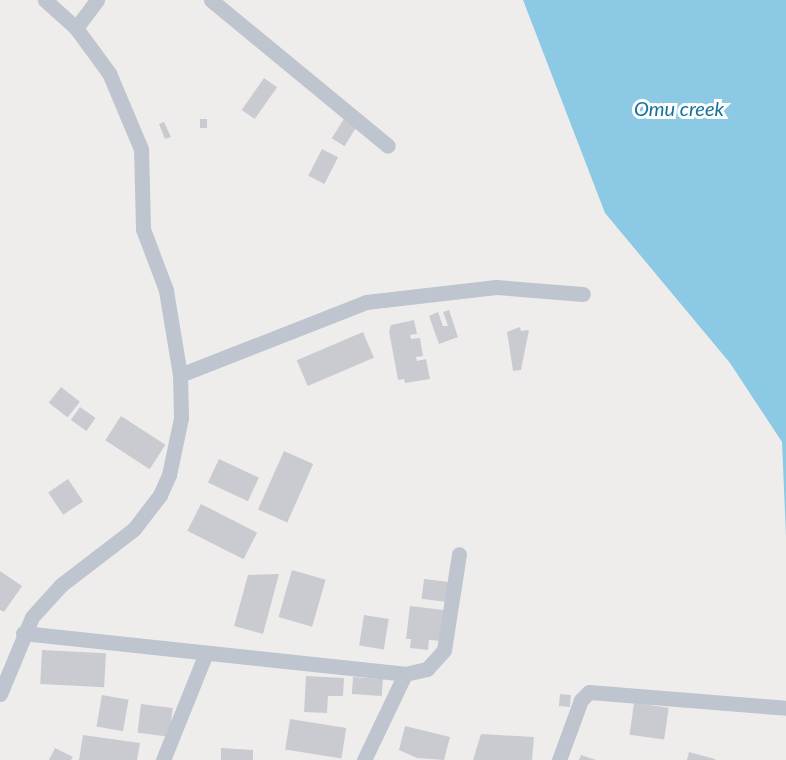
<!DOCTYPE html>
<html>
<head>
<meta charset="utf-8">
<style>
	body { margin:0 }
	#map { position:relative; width:786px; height:760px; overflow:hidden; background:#efedec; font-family:Lato,sans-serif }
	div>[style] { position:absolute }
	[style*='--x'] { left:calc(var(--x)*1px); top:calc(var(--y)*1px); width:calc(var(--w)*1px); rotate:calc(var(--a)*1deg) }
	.water>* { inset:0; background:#8cc9e5 }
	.building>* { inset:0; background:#cacbd1; transform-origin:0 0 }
	.street>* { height:15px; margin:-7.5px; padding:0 7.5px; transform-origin:7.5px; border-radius:7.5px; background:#bec5ce }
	span { translate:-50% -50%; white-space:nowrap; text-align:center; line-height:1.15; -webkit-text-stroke:6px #fff; paint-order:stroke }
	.water-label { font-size:20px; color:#15719c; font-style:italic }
</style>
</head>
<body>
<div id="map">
	<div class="water">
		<div style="clip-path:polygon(523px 0,786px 0,786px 537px,782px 442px,730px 363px,605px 213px)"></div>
	</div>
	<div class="building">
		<div style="left:264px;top:78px;width:16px;height:39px;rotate:35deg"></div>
		<div style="left:345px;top:117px;width:15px;height:25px;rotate:32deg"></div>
		<div style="left:200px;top:119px;width:7px;height:9px"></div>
		<div style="clip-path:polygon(164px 122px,171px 137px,165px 139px,159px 124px)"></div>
		<div style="left:322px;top:149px;width:18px;height:30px;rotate:27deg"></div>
		<div style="clip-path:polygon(449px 310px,458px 337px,439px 344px,429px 316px,438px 312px,443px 326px,448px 326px,443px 312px)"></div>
		<div style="clip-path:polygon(414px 320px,417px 334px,410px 335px,411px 339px,420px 338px,423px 356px,416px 357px,417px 361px,426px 359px,430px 379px,405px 383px,404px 379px,398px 380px,389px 331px,391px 325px)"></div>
		<div style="clip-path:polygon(520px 327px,521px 331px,529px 330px,521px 370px,513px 371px,507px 332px)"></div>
		<div style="left:363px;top:332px;width:28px;height:72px;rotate:67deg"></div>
		<div style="left:61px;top:387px;width:24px;height:20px;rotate:38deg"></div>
		<div style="left:80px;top:407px;width:19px;height:16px;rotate:35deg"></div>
		<div style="left:121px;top:416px;width:53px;height:29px;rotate:33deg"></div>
		<div style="left:284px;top:451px;width:32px;height:64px;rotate:24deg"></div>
		<div style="left:219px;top:459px;width:44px;height:26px;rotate:25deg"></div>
		<div style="left:68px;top:479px;width:27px;height:24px;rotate:56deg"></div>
		<div style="left:201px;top:504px;width:63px;height:30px;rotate:27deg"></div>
		<div style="left:292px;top:570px;width:35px;height:49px;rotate:16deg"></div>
		<div style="clip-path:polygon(0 571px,22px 586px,4px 612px,0 610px)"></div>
		<div style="clip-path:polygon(279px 574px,263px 634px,234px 626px,248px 575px)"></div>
		<div style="left:424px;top:579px;width:25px;height:20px;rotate:7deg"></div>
		<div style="clip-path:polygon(410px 606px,444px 610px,441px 641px,429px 640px,428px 650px,410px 648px,411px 639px,406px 639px)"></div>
		<div style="left:364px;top:615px;width:25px;height:31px;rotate:9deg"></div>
		<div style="left:42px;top:650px;width:64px;height:34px;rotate:3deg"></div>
		<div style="clip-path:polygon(306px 676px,344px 678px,343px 696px,328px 696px,327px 713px,304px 712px)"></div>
		<div style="left:353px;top:677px;width:30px;height:17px;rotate:4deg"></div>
		<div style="left:560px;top:694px;width:11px;height:12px;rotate:5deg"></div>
		<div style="left:102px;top:695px;width:27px;height:32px;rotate:10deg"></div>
		<div style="left:634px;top:703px;width:35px;height:32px;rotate:8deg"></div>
		<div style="left:141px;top:704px;width:32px;height:29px;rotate:7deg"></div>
		<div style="left:290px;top:719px;width:57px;height:31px;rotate:9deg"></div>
		<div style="clip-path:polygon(405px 726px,450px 737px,444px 760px,417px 758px,399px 750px)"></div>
		<div style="clip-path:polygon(481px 734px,534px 737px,532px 760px,473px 760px)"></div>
		<div style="clip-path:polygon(83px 735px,140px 743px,137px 760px,79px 760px)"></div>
		<div style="clip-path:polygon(55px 748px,73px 757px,71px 760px,49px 760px)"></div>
		<div style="clip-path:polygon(221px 748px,253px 750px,253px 760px,221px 760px)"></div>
		<div style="clip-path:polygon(689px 752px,715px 759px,715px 760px,687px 760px)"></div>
		<div style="clip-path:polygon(581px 755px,596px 760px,579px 760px)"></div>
	</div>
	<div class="street">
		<div style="--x:211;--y:0;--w:229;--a:39.5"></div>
		<div style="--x:76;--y:28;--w:35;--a:-53"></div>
		<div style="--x:180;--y:375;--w:200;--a:-21.4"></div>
		<div style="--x:366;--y:302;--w:131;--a:-6.6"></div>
		<div style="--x:496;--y:287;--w:87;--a:4.6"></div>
		<div style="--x:23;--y:633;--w:384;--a:6.1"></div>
		<div style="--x:0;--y:694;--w:83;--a:-67.4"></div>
		<div style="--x:32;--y:617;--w:43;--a:-47.8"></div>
		<div style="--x:61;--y:585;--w:92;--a:-37.5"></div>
		<div style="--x:134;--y:529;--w:43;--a:-52.6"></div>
		<div style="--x:160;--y:495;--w:22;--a:-66"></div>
		<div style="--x:169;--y:475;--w:58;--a:-78.1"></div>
		<div style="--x:181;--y:418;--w:43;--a:-91.3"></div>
		<div style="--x:180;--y:375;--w:86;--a:-99.4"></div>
		<div style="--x:166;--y:290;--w:65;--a:-110.7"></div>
		<div style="--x:143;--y:229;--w:80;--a:-91.4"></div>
		<div style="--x:141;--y:149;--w:82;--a:-112.8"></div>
		<div style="--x:109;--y:73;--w:56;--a:-126.3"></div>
		<div style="--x:76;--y:28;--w:42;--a:-137.9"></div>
		<div style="--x:163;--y:760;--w:115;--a:-68.1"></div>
		<div style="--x:364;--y:760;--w:95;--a:-64.5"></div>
		<div style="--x:405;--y:674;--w:23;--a:-13"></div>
		<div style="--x:427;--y:669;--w:25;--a:-48"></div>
		<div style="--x:444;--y:650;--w:97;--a:-81.1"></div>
		<div style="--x:559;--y:760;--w:64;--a:-69.9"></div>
		<div style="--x:581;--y:700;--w:11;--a:-45"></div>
		<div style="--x:589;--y:692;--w:198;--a:4.6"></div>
	</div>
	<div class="water-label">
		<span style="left:679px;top:108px">Omu creek</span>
	</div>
</div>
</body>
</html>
